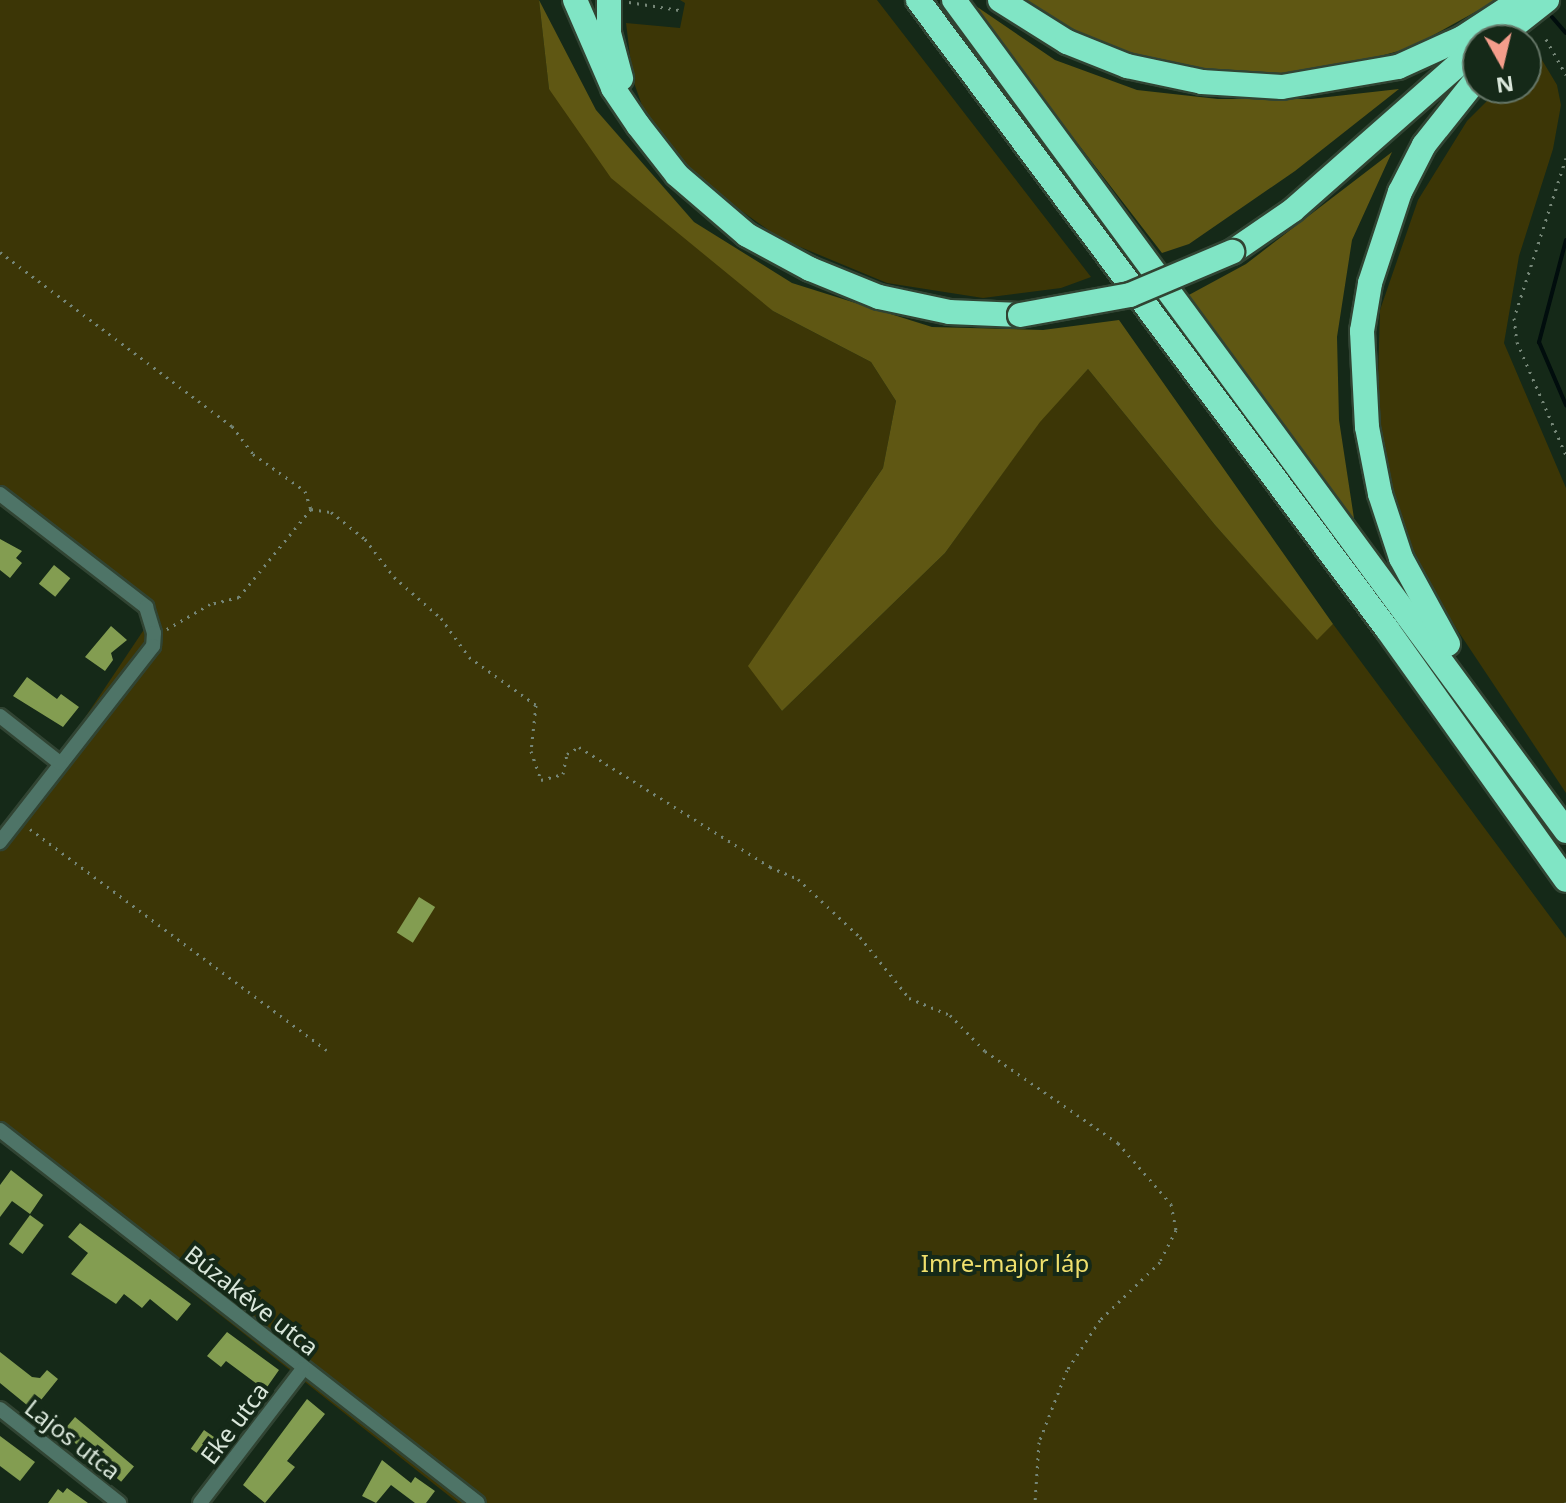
<!DOCTYPE html>
<html>
<head>
<meta charset="utf-8">
<style>
	body { margin:0 }
	#map { position:relative; width:1566px; height:1503px; overflow:hidden; background:#152918; font-family:"Noto Sans",sans-serif }
	div>[style] { position:absolute }
	[style*='--x'] { left:calc(var(--x)*1px); top:calc(var(--y)*1px); width:calc(var(--w)*1px); rotate:calc(var(--a)*1deg) }
	.green>* { inset:0; background:#3c3606 }
	.forest>* { inset:0; background:#5f5713 }
	.stream>* { height:4px; margin:-2px; padding:0 2px; transform-origin:2px; border-radius:2px; background:#010d0d }
	.building>* { inset:0; background:#839d51; transform-origin:0 0 }
	.path>* { height:3px; margin-top:-1.5px; transform-origin:0; background:repeating-linear-gradient(90deg,#758677 0 2px,transparent 0 8px) }
	.roads { filter:drop-shadow(2px 0 #314433) drop-shadow(-2px 0 #314433) drop-shadow(0 2px #314433) drop-shadow(0 -2px #314433) }
	.street>* { height:14px; margin:-7px; padding:0 7px; transform-origin:7px; border-radius:7px; background:#4e7467 }
	.highway>* { height:24px; margin:-12px; padding:0 12px; transform-origin:12px; border-radius:12px; background:#80e5c5 }
	.bridges { filter:drop-shadow(2px 0 #314433) drop-shadow(-2px 0 #314433) drop-shadow(0 2px #314433) drop-shadow(0 -2px #314433) }
	.highway-bridge>* { height:24px; margin:-12px; padding:0 12px; transform-origin:12px; border-radius:12px; background:#80e5c5 }
	span { translate:-50% -50%; white-space:nowrap; text-align:center; line-height:1.15; -webkit-text-stroke:8px #152918; paint-order:stroke }
	.park-label { font-size:24px; color:#efdf6c }
	.street-label { font-size:24px; color:#dae7db }
	.north { position:absolute; left:1462px; top:24px; width:80px; height:80px; box-sizing:border-box; background:#152918; border:2px solid #647566; border-radius:50%; rotate:172deg; font-size:22px; font-weight:700; line-height:32px; text-align:center; color:#dae7db }
	.north::after { content:''; display:block; margin:auto; width:28px; height:36px; background:#f49d8b; clip-path:polygon(50% 0,100% 100%,50% 72%,0 100%) }
</style>
</head>
<body>
<div id="map">
	<div class="green">
		<div style="clip-path:polygon(0 0,539px 0,549px 89px,773px 311px,871px 362px,896px 401px,883px 468px,749px 665px,782px 711px,945px 553px,1040px 421px,1088px 369px,1215px 525px,1317px 639px,1333px 624px,1566px 938px,1566px 1503px,458px 1503px,0 1141px,0 827px,76px 731px,147px 625px,141px 613px,0 505px)"></div>
		<div style="clip-path:polygon(680px 0,877px 0,1091px 277px,1061px 288px,983px 298px,887px 283px,781px 239px,698px 180px,650px 128px,633px 80px,626px 23px,680px 28px,685px 3px)"></div>
		<div style="clip-path:polygon(1536px 50px,1557px 85px,1561px 105px,1553px 149px,1519px 256px,1504px 343px,1566px 488px,1566px 793px,1436px 598px,1397px 515px,1377px 412px,1380px 310px,1418px 200px,1467px 121px,1500px 88px,1526px 88px,1526px 61px)"></div>
	</div>
	<div class="forest">
		<div style="clip-path:polygon(539px 0,596px 110px,694px 222px,792px 283px,932px 327px,1043px 330px,1119px 320px,1333px 624px,1317px 640px,1215px 525px,1088px 369px,1040px 422px,945px 553px,782px 711px,748px 666px,883px 468px,896px 401px,871px 362px,773px 311px,611px 178px,549px 89px)"></div>
		<div style="clip-path:polygon(967px 0,1055px 60px,1137px 90px,1218px 99px,1310px 99px,1399px 89px,1295px 171px,1189px 244px,1162px 253px)"></div>
		<div style="clip-path:polygon(1012px 0,1497px 0,1410px 48px,1328px 70px,1246px 78px,1163px 67px,1039px 21px)"></div>
		<div style="clip-path:polygon(1392px 152px,1352px 240px,1337px 337px,1339px 420px,1355px 525px,1187px 296px,1246px 264px)"></div>
	</div>
	<div class="stream">
		<div style="--x:1552;--y:17;--w:21;--a:49"></div>
		<div style="--x:1566;--y:240;--w:106;--a:104.8"></div>
		<div style="--x:1539;--y:342;--w:69;--a:66.8"></div>
	</div>
	<div class="building">
		<div style="clip-path:polygon(0 539px,22px 551px,16px 558px,22px 563px,10px 578px,0 570px)"></div>
		<div style="left:54px;top:565px;width:21px;height:24px;rotate:39deg"></div>
		<div style="clip-path:polygon(111px 626px,127px 640px,111px 653px,113px 660px,105px 671px,85px 657px)"></div>
		<div style="clip-path:polygon(27px 677px,57px 699px,61px 694px,79px 707px,63px 727px,13px 696px)"></div>
		<div style="left:419px;top:897px;width:19px;height:42px;rotate:32deg"></div>
		<div style="clip-path:polygon(11px 1170px,43px 1195px,30px 1214px,12px 1201px,0 1217px,0 1185px)"></div>
		<div style="left:30px;top:1215px;width:17px;height:36px;rotate:36deg"></div>
		<div style="clip-path:polygon(80px 1223px,191px 1304px,177px 1321px,150px 1299px,142px 1308px,124px 1294px,116px 1304px,71px 1274px,88px 1253px,68px 1237px)"></div>
		<div style="clip-path:polygon(227px 1332px,279px 1370px,265px 1390px,226px 1361px,221px 1367px,207px 1356px)"></div>
		<div style="clip-path:polygon(0 1352px,32px 1377px,40px 1378px,47px 1370px,58px 1379px,33px 1410px,0 1383px)"></div>
		<div style="clip-path:polygon(307px 1399px,325px 1414px,287px 1461px,295px 1467px,265px 1503px,243px 1485px)"></div>
		<div style="left:75px;top:1417px;width:77px;height:20px;rotate:40deg"></div>
		<div style="left:204px;top:1430px;width:21px;height:23px;rotate:35deg"></div>
		<div style="clip-path:polygon(0 1436px,35px 1462px,20px 1481px,0 1466px)"></div>
		<div style="clip-path:polygon(382px 1460px,411px 1483px,415px 1477px,435px 1491px,426px 1503px,415px 1503px,391px 1485px,376px 1503px,362px 1496px)"></div>
		<div style="clip-path:polygon(67px 1488px,88px 1503px,48px 1503px,58px 1489px,63px 1493px)"></div>
	</div>
	<div class="path">
		<div style="--x:629;--y:2;--w:51;--a:9.1"></div>
		<div style="--x:1546;--y:39;--w:41;--a:60.9"></div>
		<div style="--x:1566;--y:158;--w:168;--a:108"></div>
		<div style="--x:1514;--y:318;--w:24;--a:83"></div>
		<div style="--x:1517;--y:342;--w:123;--a:66.6"></div>
		<div style="--x:0;--y:252;--w:290;--a:36.9"></div>
		<div style="--x:232;--y:426;--w:35;--a:53"></div>
		<div style="--x:253;--y:454;--w:64;--a:35.4"></div>
		<div style="--x:305;--y:491;--w:19;--a:72"></div>
		<div style="--x:311;--y:509;--w:114;--a:129.3"></div>
		<div style="--x:239;--y:597;--w:30;--a:166"></div>
		<div style="--x:210;--y:604;--w:50;--a:149.8"></div>
		<div style="--x:311;--y:509;--w:20;--a:9"></div>
		<div style="--x:331;--y:512;--w:43;--a:38.5"></div>
		<div style="--x:365;--y:539;--w:48;--a:52.7"></div>
		<div style="--x:394;--y:577;--w:62;--a:41.1"></div>
		<div style="--x:441;--y:618;--w:48;--a:54.3"></div>
		<div style="--x:469;--y:657;--w:82;--a:35.6"></div>
		<div style="--x:536;--y:705;--w:46;--a:96.2"></div>
		<div style="--x:531;--y:751;--w:31;--a:71"></div>
		<div style="--x:541;--y:780;--w:23;--a:-15"></div>
		<div style="--x:563;--y:774;--w:20;--a:-79"></div>
		<div style="--x:567;--y:754;--w:14;--a:-30"></div>
		<div style="--x:579;--y:747;--w:226;--a:32.1"></div>
		<div style="--x:770;--y:867;--w:30;--a:23"></div>
		<div style="--x:798;--y:879;--w:85;--a:43.1"></div>
		<div style="--x:860;--y:937;--w:78;--a:51.2"></div>
		<div style="--x:909;--y:998;--w:44;--a:22.5"></div>
		<div style="--x:950;--y:1015;--w:50;--a:45.8"></div>
		<div style="--x:985;--y:1051;--w:162;--a:34.7"></div>
		<div style="--x:1118;--y:1143;--w:81;--a:49"></div>
		<div style="--x:1171;--y:1204;--w:26;--a:79"></div>
		<div style="--x:1176;--y:1230;--w:36;--a:117"></div>
		<div style="--x:1160;--y:1262;--w:83;--a:136"></div>
		<div style="--x:1100;--y:1320;--w:60;--a:123.4"></div>
		<div style="--x:1067;--y:1370;--w:77;--a:111.3"></div>
		<div style="--x:1039;--y:1442;--w:61;--a:93.8"></div>
		<div style="--x:30;--y:829;--w:370;--a:36.7"></div>
		<div style="--x:1566;--y:1503;--w:1;--a:-90"></div>
	</div>
	<div class="roads">
		<div class="street">
			<div style="--x:0;--y:494;--w:185;--a:37.7"></div>
			<div style="--x:146;--y:607;--w:27;--a:73"></div>
			<div style="--x:154;--y:633;--w:13;--a:94"></div>
			<div style="--x:153;--y:646;--w:249;--a:128"></div>
			<div style="--x:0;--y:716;--w:76;--a:38.1"></div>
			<div style="--x:0;--y:1130;--w:606;--a:37.97"></div>
			<div style="--x:0;--y:1409;--w:152;--a:38.3"></div>
			<div style="--x:200;--y:1503;--w:169;--a:-52.5"></div>
		</div>
		<div class="highway">
			<div style="--x:575;--y:0;--w:96;--a:66.6"></div>
			<div style="--x:613;--y:88;--w:45;--a:56"></div>
			<div style="--x:638;--y:125;--w:63;--a:52"></div>
			<div style="--x:677;--y:175;--w:92;--a:40.6"></div>
			<div style="--x:747;--y:235;--w:72;--a:28.4"></div>
			<div style="--x:810;--y:269;--w:74;--a:22.1"></div>
			<div style="--x:879;--y:297;--w:72;--a:12.1"></div>
			<div style="--x:949;--y:312;--w:71;--a:2.4"></div>
			<div style="--x:609;--y:0;--w:33;--a:90"></div>
			<div style="--x:609;--y:33;--w:47;--a:75.1"></div>
			<div style="--x:918;--y:0;--w:785;--a:53.29"></div>
			<div style="--x:1387;--y:629;--w:308;--a:54.5"></div>
			<div style="--x:954;--y:0;--w:1032;--a:53.63"></div>
			<div style="--x:1000;--y:0;--w:79;--a:32.1"></div>
			<div style="--x:1067;--y:42;--w:65;--a:21.8"></div>
			<div style="--x:1127;--y:66;--w:77;--a:12"></div>
			<div style="--x:1202;--y:82;--w:80;--a:3.6"></div>
			<div style="--x:1282;--y:87;--w:118;--a:-9.8"></div>
			<div style="--x:1398;--y:67;--w:70;--a:-24.4"></div>
			<div style="--x:1462;--y:38;--w:69;--a:-33.2"></div>
			<div style="--x:1496;--y:40;--w:65;--a:-38.1"></div>
			<div style="--x:1232;--y:252;--w:74;--a:-34.5"></div>
			<div style="--x:1293;--y:210;--w:247;--a:-41.4"></div>
			<div style="--x:1448;--y:644;--w:98;--a:-118.7"></div>
			<div style="--x:1401;--y:558;--w:67;--a:-108.2"></div>
			<div style="--x:1380;--y:494;--w:68;--a:-101"></div>
			<div style="--x:1367;--y:427;--w:96;--a:-93"></div>
			<div style="--x:1362;--y:331;--w:49;--a:-80.5"></div>
			<div style="--x:1370;--y:283;--w:96;--a:-71.8"></div>
			<div style="--x:1400;--y:192;--w:53;--a:-62.9"></div>
			<div style="--x:1424;--y:145;--w:87;--a:-51.5"></div>
		</div>
	</div>
	<div class="bridges">
		<div class="highway-bridge">
			<div style="--x:1020;--y:315;--w:112;--a:-10.3"></div>
			<div style="--x:1130;--y:295;--w:111;--a:-22.9"></div>
		</div>
	</div>
	<div class="park-label">
		<span style="left:1005px;top:1263px">Imre-major láp</span>
	</div>
	<div class="street-label">
		<span style="left:252px;top:1300px;rotate:38deg">Búzakéve utca</span>
		<span style="left:234px;top:1423px;rotate:-53deg">Eke utca</span>
		<span style="left:73px;top:1439px;rotate:38deg">Lajos utca</span>
	</div>
	<div class="north">N</div>
</div>
</body>
</html>
